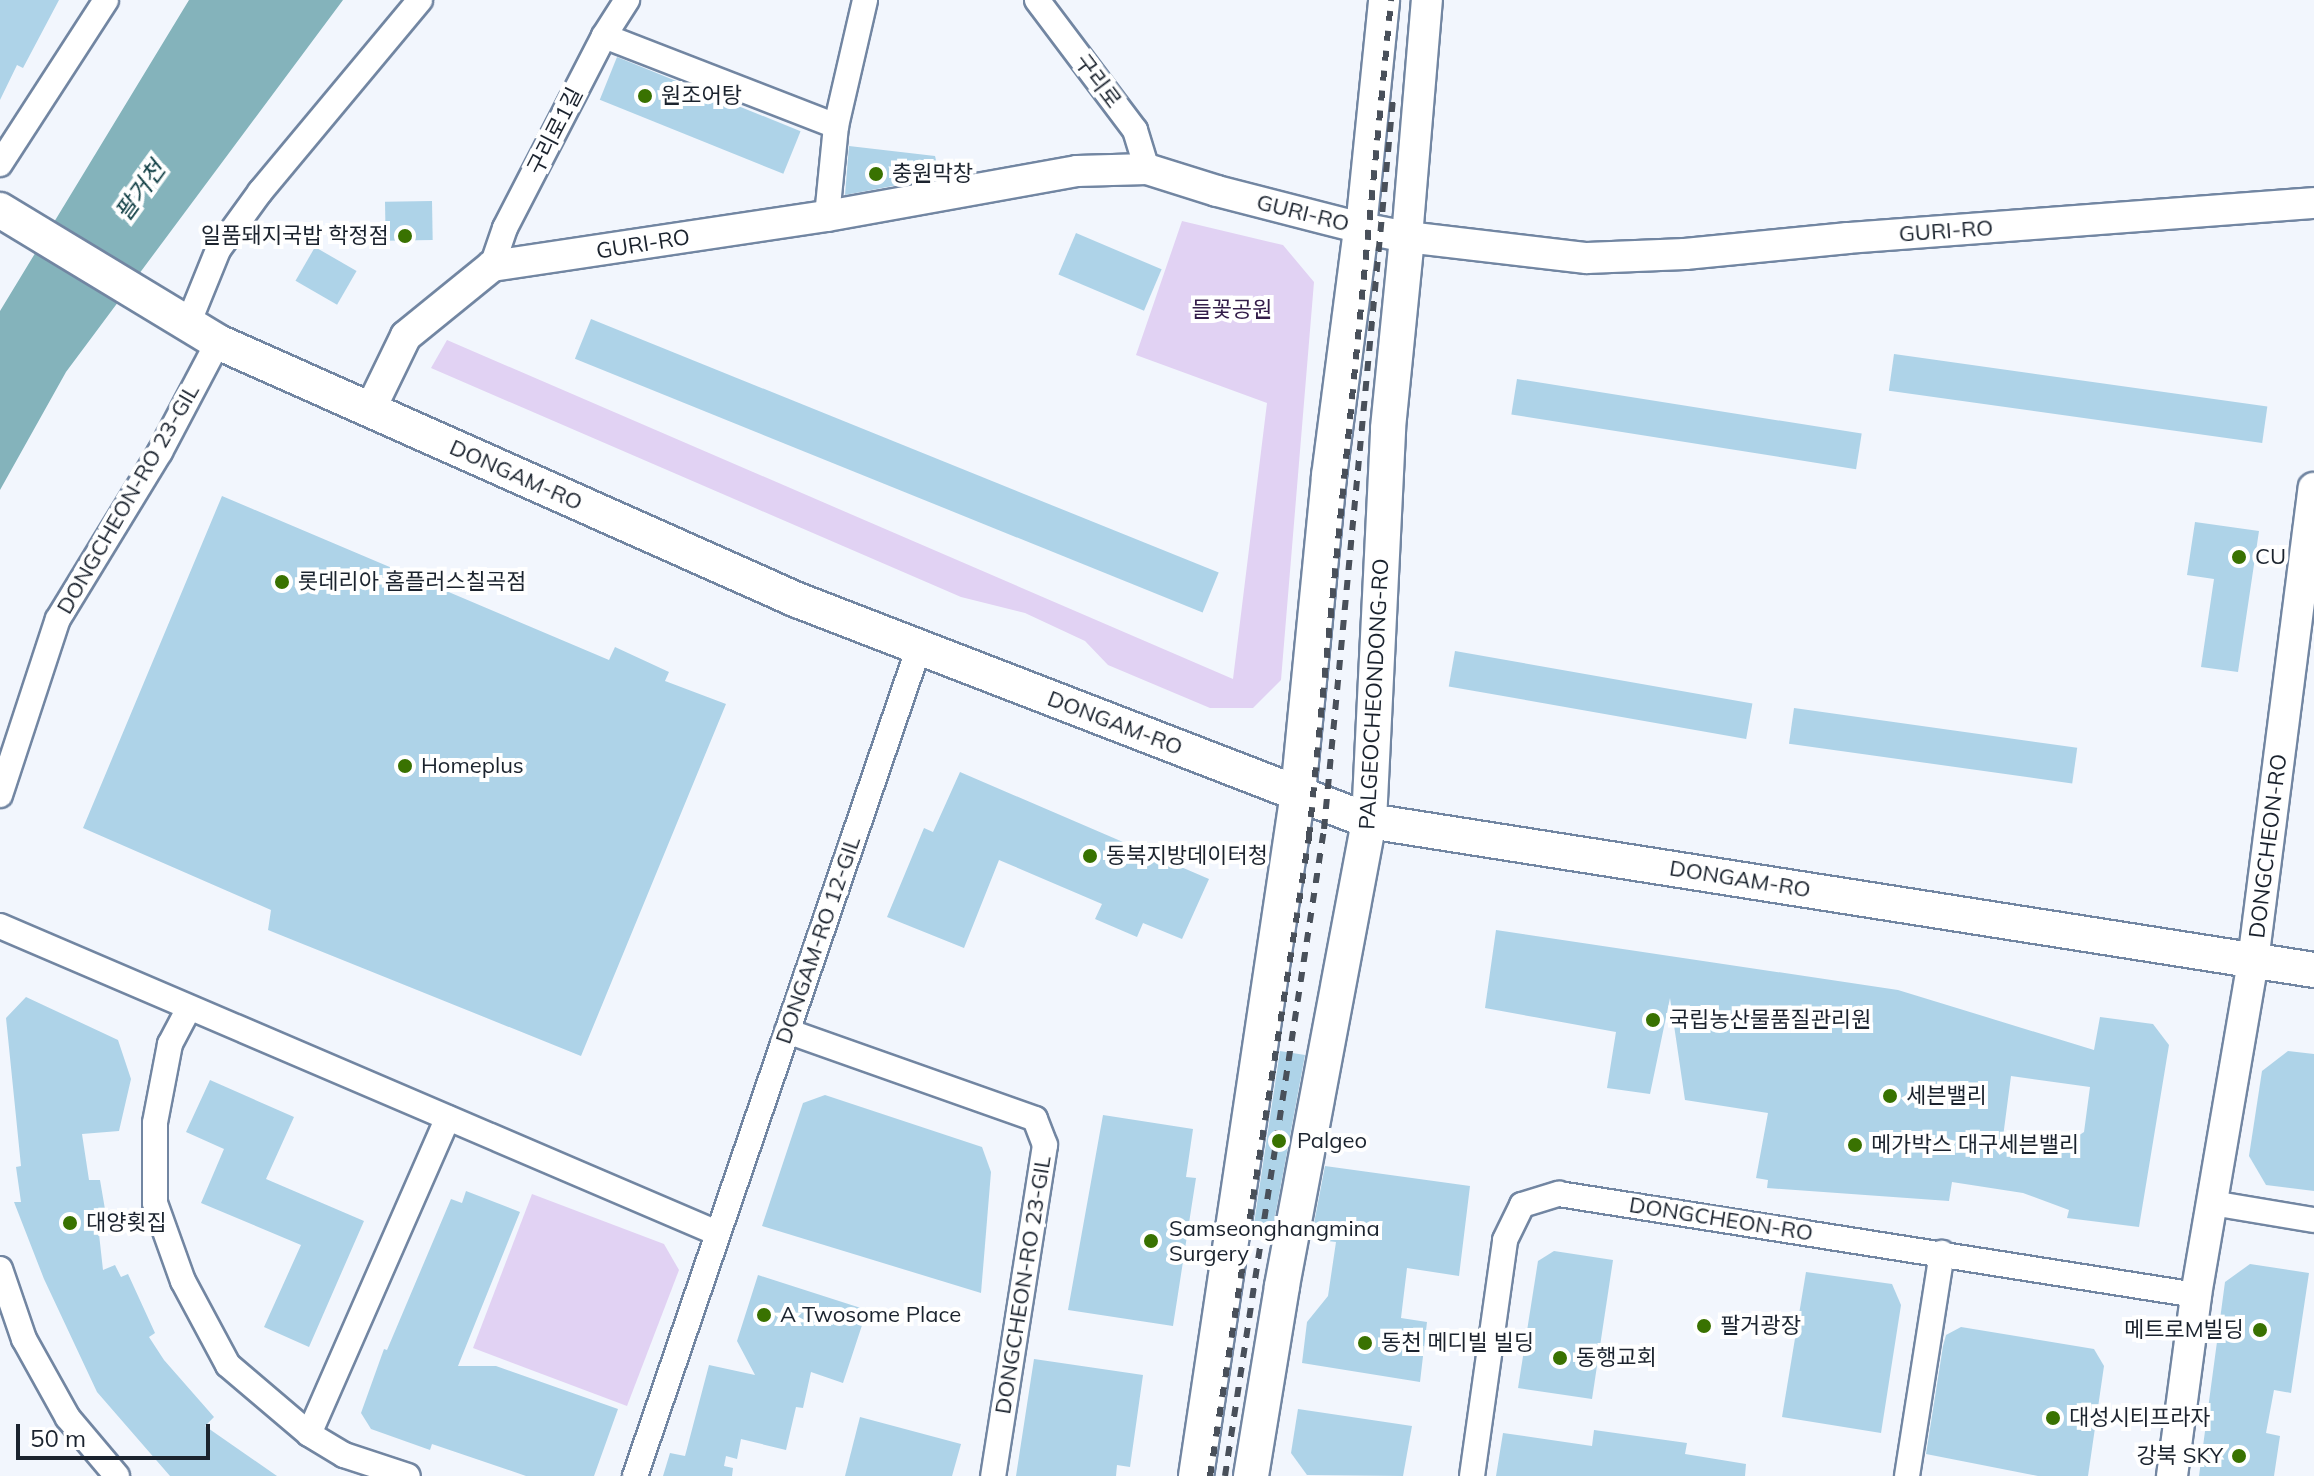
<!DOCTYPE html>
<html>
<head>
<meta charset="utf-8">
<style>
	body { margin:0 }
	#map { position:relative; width:2314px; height:1476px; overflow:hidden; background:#f2f6fd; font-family:Mulish,"Noto Sans KR",sans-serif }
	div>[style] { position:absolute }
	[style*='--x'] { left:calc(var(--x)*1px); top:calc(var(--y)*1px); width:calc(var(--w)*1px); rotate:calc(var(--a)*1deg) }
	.green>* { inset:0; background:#e1d2f3 }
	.water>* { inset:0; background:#84b3bb }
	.building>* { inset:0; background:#aed3e8; transform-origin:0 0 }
	.roads { filter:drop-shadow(2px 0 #7286a2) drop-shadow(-2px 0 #7286a2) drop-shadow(0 2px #7286a2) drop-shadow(0 -2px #7286a2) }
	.minor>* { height:24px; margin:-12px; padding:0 12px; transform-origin:12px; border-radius:12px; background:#fff }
	.tertiary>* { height:30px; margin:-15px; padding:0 15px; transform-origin:15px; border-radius:15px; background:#fff }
	.secondary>* { height:34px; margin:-17px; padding:0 17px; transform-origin:17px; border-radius:17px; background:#fff }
	.rail>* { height:6px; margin-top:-3px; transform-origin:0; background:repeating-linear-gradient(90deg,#49505a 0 10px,transparent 0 20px) }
	.dots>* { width:22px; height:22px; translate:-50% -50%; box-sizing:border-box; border:4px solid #fff; border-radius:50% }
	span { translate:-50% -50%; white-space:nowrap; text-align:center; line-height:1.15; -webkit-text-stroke:8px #fff; paint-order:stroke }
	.street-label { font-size:22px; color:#1b232e }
	.poi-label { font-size:22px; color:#1b232e }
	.left { translate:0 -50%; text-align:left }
	.right { translate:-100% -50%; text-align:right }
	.park-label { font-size:22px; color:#341d4a }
	.water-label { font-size:24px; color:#103e44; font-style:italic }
	.scale { position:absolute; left:16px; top:1424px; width:194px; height:36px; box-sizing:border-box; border:4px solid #1b232e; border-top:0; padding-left:10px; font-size:24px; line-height:28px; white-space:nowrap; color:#1b232e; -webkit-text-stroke:6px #fff; paint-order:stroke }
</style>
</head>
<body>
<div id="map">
	<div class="green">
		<div style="clip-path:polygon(1182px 221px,1283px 245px,1314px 282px,1281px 680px,1253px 708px,1210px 708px,1108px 665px,1085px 641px,1025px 613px,961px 597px,431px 368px,447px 340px,1233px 679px,1267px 403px,1136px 355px)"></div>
		<div style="clip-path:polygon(532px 1194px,664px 1244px,679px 1270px,627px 1406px,473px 1348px)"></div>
	</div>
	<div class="water">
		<div style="clip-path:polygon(189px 0,343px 0,66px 372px,0 490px,0 311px)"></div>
	</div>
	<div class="building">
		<div style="clip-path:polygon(0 0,59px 0,23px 68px,17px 65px,0 100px)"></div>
		<div style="left:617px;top:57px;width:198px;height:46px;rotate:22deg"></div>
		<div style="clip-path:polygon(849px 146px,935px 156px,940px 177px,845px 195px)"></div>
		<div style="left:432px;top:201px;width:39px;height:47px;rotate:89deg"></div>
		<div style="left:1076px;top:233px;width:93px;height:45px;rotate:23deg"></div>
		<div style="left:315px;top:247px;width:48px;height:39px;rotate:30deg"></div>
		<div style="left:591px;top:319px;width:677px;height:43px;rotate:22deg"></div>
		<div style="left:1894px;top:354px;width:377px;height:37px;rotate:8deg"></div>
		<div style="left:1517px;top:379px;width:349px;height:36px;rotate:9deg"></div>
		<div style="clip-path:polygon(222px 496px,609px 660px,615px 647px,669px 672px,665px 681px,726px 704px,581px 1056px,268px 930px,271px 910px,83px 828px)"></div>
		<div style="clip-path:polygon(2195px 522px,2259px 531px,2238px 672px,2201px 667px,2214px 579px,2187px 575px)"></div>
		<div style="left:1455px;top:651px;width:302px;height:36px;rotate:10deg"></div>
		<div style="left:1794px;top:708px;width:286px;height:36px;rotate:8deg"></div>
		<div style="clip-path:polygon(960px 772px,1209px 879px,1182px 939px,1143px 923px,1137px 937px,1095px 919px,1102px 904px,999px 860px,964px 948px,887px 917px,924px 828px,933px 832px)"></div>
		<div style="clip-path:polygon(evenodd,1496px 930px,1898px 990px,2094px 1050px,2100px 1017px,2153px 1024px,2169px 1045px,2139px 1227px,2067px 1218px,2069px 1210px,2023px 1193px,1952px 1182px,1949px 1201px,1767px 1188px,1768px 1180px,1756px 1178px,1768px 1113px,1685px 1100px,1670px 998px,1650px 1094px,1607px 1088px,1616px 1032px,1485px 1008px,1496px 930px,2011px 1076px,2090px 1087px,2084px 1132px,2064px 1145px,2003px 1137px,2011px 1076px)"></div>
		<div style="clip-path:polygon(26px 997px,118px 1040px,131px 1079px,119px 1131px,82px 1134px,89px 1180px,100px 1180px,107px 1221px,98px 1225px,103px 1270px,115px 1265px,121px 1277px,128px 1274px,155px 1333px,149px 1337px,164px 1360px,214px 1417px,205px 1426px,277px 1476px,170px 1476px,97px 1392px,44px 1279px,14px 1202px,21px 1202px,16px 1167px,21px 1166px,6px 1018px)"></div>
		<div style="clip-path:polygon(1280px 1051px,1305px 1055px,1272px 1233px,1253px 1230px)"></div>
		<div style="clip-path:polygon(2288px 1051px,2314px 1054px,2314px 1191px,2266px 1185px,2249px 1156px,2262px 1071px)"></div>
		<div style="clip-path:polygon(210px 1080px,294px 1117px,266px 1179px,364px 1221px,309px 1347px,264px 1327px,301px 1245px,201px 1203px,224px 1149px,186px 1132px)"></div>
		<div style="clip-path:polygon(825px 1095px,982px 1147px,991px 1172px,981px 1293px,762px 1226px,803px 1103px)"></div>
		<div style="clip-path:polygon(1103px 1115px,1193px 1129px,1186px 1177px,1196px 1178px,1173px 1326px,1068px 1310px)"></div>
		<div style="clip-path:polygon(1325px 1166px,1470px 1186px,1459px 1276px,1407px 1268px,1401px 1318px,1427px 1322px,1420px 1382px,1302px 1363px,1307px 1322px,1328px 1296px,1336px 1242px,1311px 1239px)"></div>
		<div style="clip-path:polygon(466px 1191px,520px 1212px,458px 1366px,496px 1366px,618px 1409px,594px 1476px,526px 1476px,432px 1444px,430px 1450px,371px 1429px,361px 1413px,384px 1349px,387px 1350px,451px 1199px,462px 1203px)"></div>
		<div style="clip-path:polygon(1554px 1251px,1613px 1260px,1592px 1399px,1518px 1388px,1538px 1261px)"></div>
		<div style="clip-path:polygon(2250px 1264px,2309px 1273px,2291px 1393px,2274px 1390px,2266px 1433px,2280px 1436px,2274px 1476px,2199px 1476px,2225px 1282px)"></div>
		<div style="clip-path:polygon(1806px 1272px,1892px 1284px,1901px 1305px,1881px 1433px,1782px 1417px)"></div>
		<div style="clip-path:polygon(758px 1275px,867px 1310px,843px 1383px,811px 1372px,803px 1408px,796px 1407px,786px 1450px,741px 1439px,737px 1459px,726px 1456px,724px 1466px,733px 1468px,732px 1476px,663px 1476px,670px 1453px,685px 1456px,709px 1365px,755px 1375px,737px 1341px)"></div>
		<div style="clip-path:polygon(1961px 1327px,2094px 1349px,2104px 1366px,2088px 1476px,2038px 1476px,1926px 1454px,1943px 1346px,1946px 1335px)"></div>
		<div style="clip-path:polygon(1034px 1359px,1143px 1375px,1130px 1467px,1117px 1465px,1116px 1476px,1016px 1476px)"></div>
		<div style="clip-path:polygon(1298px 1409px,1412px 1426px,1403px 1476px,1307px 1475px,1291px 1453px)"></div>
		<div style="clip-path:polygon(860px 1417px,961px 1444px,952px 1476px,845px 1476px)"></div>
		<div style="clip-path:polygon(1594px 1430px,1687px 1443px,1685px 1454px,1746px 1464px,1745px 1476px,1496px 1476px,1503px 1433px,1592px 1446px)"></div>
	</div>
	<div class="roads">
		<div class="minor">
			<div style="--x:1037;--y:0;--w:163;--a:53"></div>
			<div style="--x:1135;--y:130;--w:41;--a:72.9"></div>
			<div style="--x:604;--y:36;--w:249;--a:21.2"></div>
			<div style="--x:0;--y:164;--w:195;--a:-57.1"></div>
			<div style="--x:827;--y:216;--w:90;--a:-84.3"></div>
			<div style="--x:836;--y:126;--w:129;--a:-77"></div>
			<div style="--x:492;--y:266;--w:40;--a:-71.1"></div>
			<div style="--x:505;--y:228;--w:216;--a:-62.7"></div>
			<div style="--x:604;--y:36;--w:43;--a:-57.4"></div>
			<div style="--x:188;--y:324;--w:80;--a:-67.9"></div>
			<div style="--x:218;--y:250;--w:72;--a:-54.1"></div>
			<div style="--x:260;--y:192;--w:250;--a:-50.2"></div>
			<div style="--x:0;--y:795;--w:185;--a:-71.8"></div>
			<div style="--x:58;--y:619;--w:196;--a:-58.6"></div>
			<div style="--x:160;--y:452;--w:124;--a:-62.2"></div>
			<div style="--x:0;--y:926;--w:780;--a:23.18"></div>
			<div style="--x:189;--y:1008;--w:41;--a:117.8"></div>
			<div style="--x:170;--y:1044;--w:80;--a:100.8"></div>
			<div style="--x:155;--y:1123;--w:80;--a:90"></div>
			<div style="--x:155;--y:1203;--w:83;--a:70.3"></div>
			<div style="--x:183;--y:1281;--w:95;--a:61.8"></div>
			<div style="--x:228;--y:1365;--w:106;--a:40.4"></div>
			<div style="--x:309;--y:1434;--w:41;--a:31"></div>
			<div style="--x:344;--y:1455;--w:67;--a:18.2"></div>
			<div style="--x:787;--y:1031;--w:263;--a:19.5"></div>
			<div style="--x:1035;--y:1119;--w:28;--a:69"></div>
			<div style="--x:1045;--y:1145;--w:335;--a:98.9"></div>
			<div style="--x:2212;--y:1203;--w:103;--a:9.5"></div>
			<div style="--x:0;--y:1269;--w:74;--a:71.1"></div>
			<div style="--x:24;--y:1339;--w:90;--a:60.9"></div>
			<div style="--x:68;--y:1418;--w:76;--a:49.8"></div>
			<div style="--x:309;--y:1434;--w:345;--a:-66.3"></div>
			<div style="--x:635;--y:1476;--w:876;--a:-71.09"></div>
			<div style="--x:1472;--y:1476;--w:238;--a:-82"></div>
			<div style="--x:1505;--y:1240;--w:39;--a:-64"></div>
			<div style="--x:1522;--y:1205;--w:39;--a:-17"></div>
			<div style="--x:1559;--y:1194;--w:645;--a:9.01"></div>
			<div style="--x:1907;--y:1476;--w:226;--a:-81.1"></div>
		</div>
		<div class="tertiary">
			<div style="--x:1361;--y:228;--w:229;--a:-84.2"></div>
			<div style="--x:1407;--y:237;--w:238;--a:-85.2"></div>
			<div style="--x:370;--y:410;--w:82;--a:-64.1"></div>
			<div style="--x:406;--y:336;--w:111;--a:-39.1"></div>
			<div style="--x:492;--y:266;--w:339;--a:-8.5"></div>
			<div style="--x:827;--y:216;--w:254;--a:-10.2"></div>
			<div style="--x:1077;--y:171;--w:70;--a:-1.6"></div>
			<div style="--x:1147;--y:169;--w:73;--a:17.4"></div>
			<div style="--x:1217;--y:191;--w:149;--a:14.4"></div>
			<div style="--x:1361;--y:228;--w:47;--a:11.1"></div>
			<div style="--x:1407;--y:237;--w:181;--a:6.7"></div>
			<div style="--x:1587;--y:258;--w:98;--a:-2.3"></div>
			<div style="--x:1685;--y:254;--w:164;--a:-5.6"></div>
			<div style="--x:1848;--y:238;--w:467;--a:-4.3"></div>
			<div style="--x:2172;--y:1476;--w:183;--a:-82.4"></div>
			<div style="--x:2196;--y:1295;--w:339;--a:-80.3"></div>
			<div style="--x:2253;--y:961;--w:477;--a:-82.7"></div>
		</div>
		<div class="secondary">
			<div style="--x:0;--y:210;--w:255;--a:31.2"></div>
			<div style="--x:218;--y:342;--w:634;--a:24.02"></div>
			<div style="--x:797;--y:600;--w:613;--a:21.12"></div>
			<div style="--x:1369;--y:821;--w:957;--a:8.96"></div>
			<div style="--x:1196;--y:1476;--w:691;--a:-81.51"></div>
			<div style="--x:1298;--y:793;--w:319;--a:-84.4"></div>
			<div style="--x:1329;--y:476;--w:250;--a:-82.6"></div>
			<div style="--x:1251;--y:1476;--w:193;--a:-80.7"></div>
			<div style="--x:1282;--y:1286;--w:473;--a:-79.4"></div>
			<div style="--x:1369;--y:821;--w:393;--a:-87.2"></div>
			<div style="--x:1388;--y:428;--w:192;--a:-84.3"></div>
		</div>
	</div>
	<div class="rail">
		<div style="--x:1210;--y:1476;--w:647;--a:-81.19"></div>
		<div style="--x:1309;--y:837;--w:841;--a:-84.4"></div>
		<div style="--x:1225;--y:1476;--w:655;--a:-81.3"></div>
		<div style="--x:1324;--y:829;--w:733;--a:-84.6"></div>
	</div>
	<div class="dots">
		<div style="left:645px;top:96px;background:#397201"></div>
		<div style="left:876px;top:174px;background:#397201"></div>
		<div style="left:405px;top:236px;background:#397201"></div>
		<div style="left:2239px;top:557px;background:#397201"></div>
		<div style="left:282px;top:582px;background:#397201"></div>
		<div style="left:405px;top:766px;background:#397201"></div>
		<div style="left:1090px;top:856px;background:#397201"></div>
		<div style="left:1653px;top:1020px;background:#397201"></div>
		<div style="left:1890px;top:1096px;background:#397201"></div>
		<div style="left:1279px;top:1141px;background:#397201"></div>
		<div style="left:1855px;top:1145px;background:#397201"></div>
		<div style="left:70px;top:1223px;background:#397201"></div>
		<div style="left:1151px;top:1241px;background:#397201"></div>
		<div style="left:764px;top:1315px;background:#397201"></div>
		<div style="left:1704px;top:1326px;background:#397201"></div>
		<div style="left:2260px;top:1330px;background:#397201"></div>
		<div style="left:1365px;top:1343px;background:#397201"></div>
		<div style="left:1560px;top:1358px;background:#397201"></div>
		<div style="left:2053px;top:1418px;background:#397201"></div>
		<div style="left:2239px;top:1456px;background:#397201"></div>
	</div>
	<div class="street-label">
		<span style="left:1098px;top:81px;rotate:53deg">구리로</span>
		<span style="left:555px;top:131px;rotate:-63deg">구리로1길</span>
		<span style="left:1303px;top:213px;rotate:14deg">GURI-RO</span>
		<span style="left:1946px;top:231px;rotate:-4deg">GURI-RO</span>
		<span style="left:643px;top:244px;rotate:-9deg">GURI-RO</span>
		<span style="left:516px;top:475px;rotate:24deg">DONGAM-RO</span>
		<span style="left:128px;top:499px;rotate:-60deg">DONGCHEON-RO 23-GIL</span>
		<span style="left:1374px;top:694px;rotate:-87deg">PALGEOCHEONDONG-RO</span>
		<span style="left:1115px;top:723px;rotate:21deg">DONGAM-RO</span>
		<span style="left:2268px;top:846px;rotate:-83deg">DONGCHEON-RO</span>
		<span style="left:1740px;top:879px;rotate:9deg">DONGAM-RO</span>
		<span style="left:818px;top:940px;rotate:-71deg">DONGAM-RO 12-GIL</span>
		<span style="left:1721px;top:1219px;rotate:9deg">DONGCHEON-RO</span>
		<span style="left:1023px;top:1285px;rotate:-81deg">DONGCHEON-RO 23-GIL</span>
	</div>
	<div class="poi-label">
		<span class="left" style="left:661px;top:96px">원조어탕</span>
		<span class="left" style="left:892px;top:174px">충원막창</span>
		<span class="right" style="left:389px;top:236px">일품돼지국밥 학정점</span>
		<span class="left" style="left:2255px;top:557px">CU</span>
		<span class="left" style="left:298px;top:582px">롯데리아 홈플러스칠곡점</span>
		<span class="left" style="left:421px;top:766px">Homeplus</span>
		<span class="left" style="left:1106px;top:856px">동북지방데이터청</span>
		<span class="left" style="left:1669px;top:1020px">국립농산물품질관리원</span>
		<span class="left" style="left:1906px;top:1096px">세븐밸리</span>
		<span class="left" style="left:1297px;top:1141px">Palgeo</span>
		<span class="left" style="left:1871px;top:1145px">메가박스 대구세븐밸리</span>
		<span class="left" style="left:86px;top:1223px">대양횟집</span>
		<span class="left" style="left:1169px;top:1241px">Samseonghangmina<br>Surgery</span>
		<span class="left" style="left:780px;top:1315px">A Twosome Place</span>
		<span class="left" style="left:1720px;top:1326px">팔거광장</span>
		<span class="right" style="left:2244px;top:1330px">메트로M빌딩</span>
		<span class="left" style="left:1381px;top:1343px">동천 메디빌 빌딩</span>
		<span class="left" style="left:1576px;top:1358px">동행교회</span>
		<span class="left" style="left:2069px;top:1418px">대성시티프라자</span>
		<span class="right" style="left:2223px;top:1456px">강북 SKY</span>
	</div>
	<div class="park-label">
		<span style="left:1232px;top:310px">들꽃공원</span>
	</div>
	<div class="water-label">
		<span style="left:140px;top:191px;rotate:-54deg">팔거천</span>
	</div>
	<div class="scale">50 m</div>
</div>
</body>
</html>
